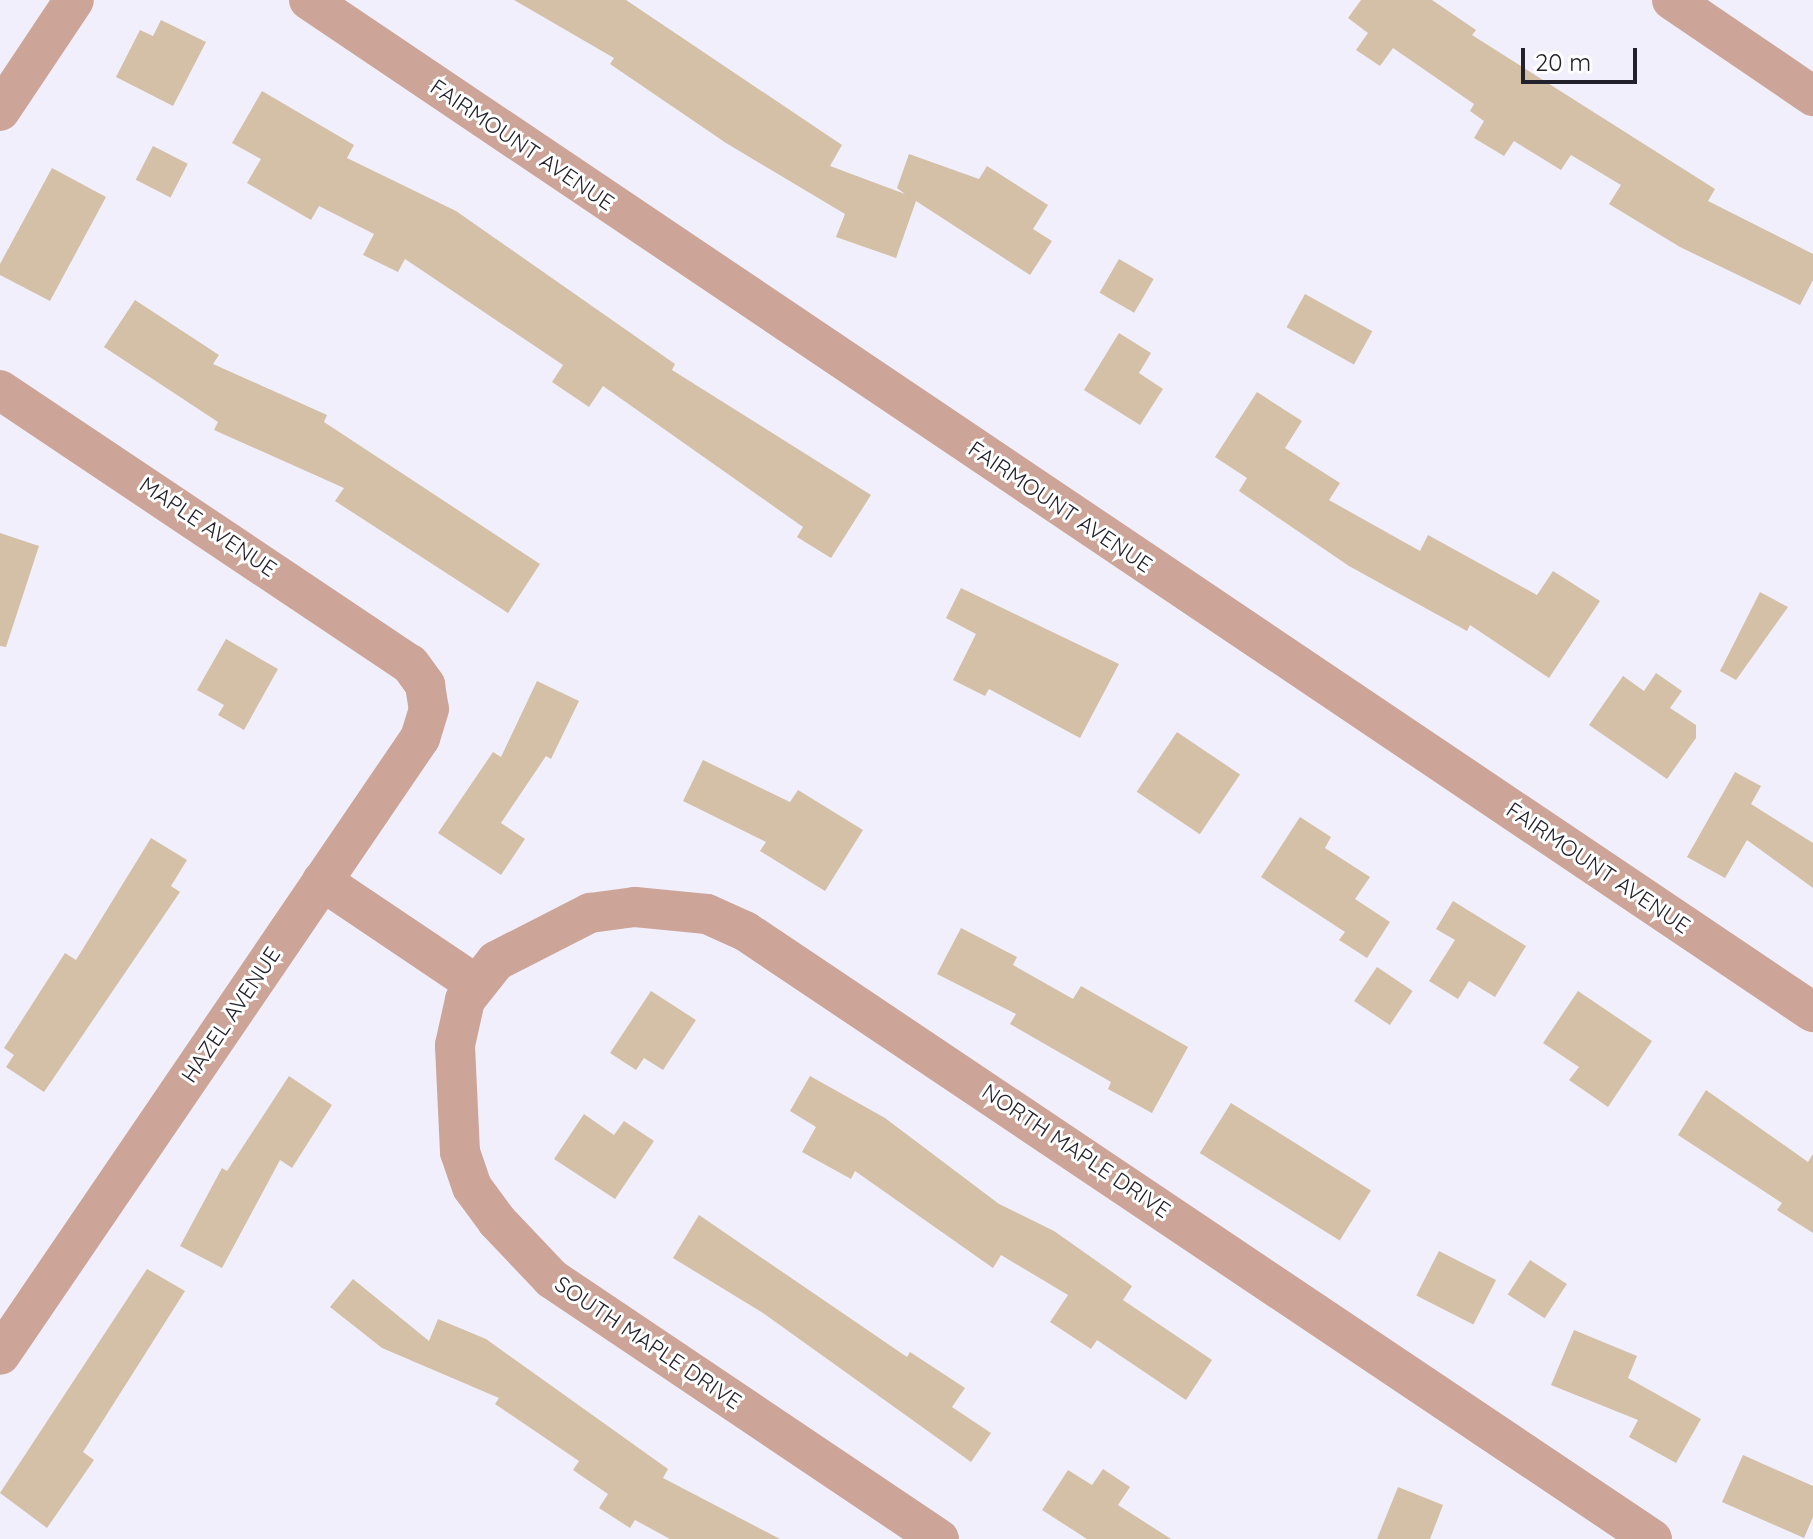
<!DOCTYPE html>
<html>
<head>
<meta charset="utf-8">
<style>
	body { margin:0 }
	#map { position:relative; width:1813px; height:1539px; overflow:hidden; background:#f1effc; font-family:Quicksand,sans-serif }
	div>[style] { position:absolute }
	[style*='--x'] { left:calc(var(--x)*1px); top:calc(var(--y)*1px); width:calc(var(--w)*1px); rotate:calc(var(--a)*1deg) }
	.building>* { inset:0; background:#d4c0a6; transform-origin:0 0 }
	.minor>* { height:40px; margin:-20px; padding:0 20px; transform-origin:20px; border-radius:20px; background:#cca598 }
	span { translate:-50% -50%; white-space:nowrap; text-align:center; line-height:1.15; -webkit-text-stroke:6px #fff; paint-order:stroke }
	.street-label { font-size:22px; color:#23212c }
	.scale { position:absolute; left:1521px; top:48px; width:116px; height:36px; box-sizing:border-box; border:4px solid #23212c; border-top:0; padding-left:10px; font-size:24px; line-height:28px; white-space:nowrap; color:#23212c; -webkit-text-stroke:6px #fff; paint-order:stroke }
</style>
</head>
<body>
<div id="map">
	<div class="building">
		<div style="clip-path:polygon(514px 0,626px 0,842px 145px,830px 166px,905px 194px,897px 188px,909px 154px,979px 179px,987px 166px,1048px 205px,1033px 229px,1052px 241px,1030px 275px,916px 201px,896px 258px,836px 237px,845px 214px,726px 143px,610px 64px,614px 58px)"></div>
		<div style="clip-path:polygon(1361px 0,1432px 0,1476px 30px,1472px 35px,1715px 189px,1708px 201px,1813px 254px,1813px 280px,1800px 305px,1680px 247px,1609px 204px,1621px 185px,1571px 155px,1561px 170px,1514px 141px,1504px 156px,1474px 138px,1484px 121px,1470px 111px,1474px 104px,1393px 48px,1380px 66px,1356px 50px,1368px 33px,1348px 18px)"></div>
		<div style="clip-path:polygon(161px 20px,206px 42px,173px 106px,116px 77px,140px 30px,153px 36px)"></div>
		<div style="clip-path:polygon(262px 91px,354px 145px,347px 158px,456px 211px,675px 364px,672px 370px,871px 495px,831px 558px,797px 537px,803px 527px,603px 386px,589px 407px,552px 382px,563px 365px,405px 259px,398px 272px,363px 255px,374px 234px,319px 206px,311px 220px,247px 183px,261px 159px,232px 143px)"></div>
		<div style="left:153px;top:146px;width:39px;height:38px;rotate:27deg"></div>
		<div style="clip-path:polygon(52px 168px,106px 197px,50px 301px,0 275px,0 264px)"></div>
		<div style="left:1119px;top:259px;width:40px;height:39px;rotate:30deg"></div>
		<div style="left:1305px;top:294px;width:77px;height:38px;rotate:29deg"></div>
		<div style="clip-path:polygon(135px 300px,219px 355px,213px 364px,327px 415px,324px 422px,540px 564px,508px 613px,335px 501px,344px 488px,214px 430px,218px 422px,104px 347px)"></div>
		<div style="clip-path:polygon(1119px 333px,1151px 353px,1139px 373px,1163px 389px,1140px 425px,1084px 390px)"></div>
		<div style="clip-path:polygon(1257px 392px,1302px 421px,1285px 448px,1340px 483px,1329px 500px,1420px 551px,1428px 535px,1537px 595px,1553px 571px,1600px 601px,1549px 678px,1470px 625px,1467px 631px,1349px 566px,1239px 491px,1247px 478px,1215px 457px)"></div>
		<div style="clip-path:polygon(0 533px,39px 546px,6px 647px,0 646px)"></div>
		<div style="clip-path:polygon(961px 588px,1119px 664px,1080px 738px,989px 689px,985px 696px,953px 680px,976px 634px,946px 618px)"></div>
		<div style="clip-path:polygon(1760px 592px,1788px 607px,1736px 680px,1720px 671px)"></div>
		<div style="clip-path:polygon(226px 639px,278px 669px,244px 730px,218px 715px,224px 705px,197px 690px)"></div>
		<div style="clip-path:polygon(1656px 673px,1682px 691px,1670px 708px,1696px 725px,1696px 738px,1667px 779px,1589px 725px,1623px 676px,1644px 691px)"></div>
		<div style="clip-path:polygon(537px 681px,579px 701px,551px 759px,546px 756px,501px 823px,525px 839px,501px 875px,438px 833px,493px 752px,501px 757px)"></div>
		<div style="left:1177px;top:732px;width:76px;height:72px;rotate:34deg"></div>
		<div style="clip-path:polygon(703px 760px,790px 802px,798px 790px,863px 830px,825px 891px,760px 851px,766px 842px,683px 801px)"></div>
		<div style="clip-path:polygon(1735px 772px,1761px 786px,1751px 804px,1813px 843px,1813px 888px,1747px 840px,1725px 878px,1687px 857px)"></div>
		<div style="clip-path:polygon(1300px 817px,1331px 837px,1325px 848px,1370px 877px,1355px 899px,1390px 922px,1367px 958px,1339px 940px,1345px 932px,1261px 877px)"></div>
		<div style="clip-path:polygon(151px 838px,187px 860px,171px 886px,180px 892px,44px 1092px,6px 1067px,14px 1055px,4px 1048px,65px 953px,76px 960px)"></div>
		<div style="clip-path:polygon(1453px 901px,1526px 946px,1495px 997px,1469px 981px,1458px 999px,1429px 981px,1455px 940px,1436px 929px)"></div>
		<div style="clip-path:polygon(961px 928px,1017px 957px,1013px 965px,1073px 999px,1081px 986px,1188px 1047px,1152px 1113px,1108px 1089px,1111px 1082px,1010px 1024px,1016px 1014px,937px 974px)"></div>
		<div style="left:1377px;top:967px;width:43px;height:41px;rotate:34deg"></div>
		<div style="clip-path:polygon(651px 991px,696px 1020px,663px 1070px,644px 1058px,636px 1070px,610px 1053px)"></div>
		<div style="clip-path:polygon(1578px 991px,1652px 1041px,1608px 1107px,1569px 1080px,1579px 1067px,1543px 1043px)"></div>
		<div style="clip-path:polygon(289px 1076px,332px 1105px,292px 1168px,280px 1160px,222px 1268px,180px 1246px,222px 1168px,227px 1171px)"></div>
		<div style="clip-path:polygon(810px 1076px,885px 1118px,999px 1204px,1054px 1231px,1132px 1286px,1123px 1300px,1212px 1360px,1186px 1400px,1097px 1340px,1091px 1349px,1050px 1322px,1068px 1295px,1001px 1255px,993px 1268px,855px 1171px,851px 1179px,802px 1152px,816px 1127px,790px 1111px)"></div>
		<div style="clip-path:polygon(1706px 1090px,1808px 1162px,1813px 1154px,1813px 1233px,1777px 1210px,1782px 1203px,1678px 1135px)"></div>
		<div style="left:1231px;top:1103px;width:165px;height:59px;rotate:32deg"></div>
		<div style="clip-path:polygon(584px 1114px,614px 1135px,624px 1121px,654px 1141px,615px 1199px,554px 1159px)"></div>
		<div style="clip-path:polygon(699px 1215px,907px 1357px,910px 1352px,965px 1388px,952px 1407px,991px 1433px,971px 1462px,763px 1313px,673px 1258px)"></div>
		<div style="left:1439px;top:1251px;width:64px;height:50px;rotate:27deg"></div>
		<div style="left:1530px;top:1260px;width:44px;height:41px;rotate:33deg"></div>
		<div style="clip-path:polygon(147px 1269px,185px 1291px,83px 1452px,94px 1460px,47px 1528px,0 1493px)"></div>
		<div style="clip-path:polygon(353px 1279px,429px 1341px,438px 1319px,486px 1339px,668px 1469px,663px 1478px,780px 1539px,670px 1539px,635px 1520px,630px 1528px,599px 1508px,608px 1494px,573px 1470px,579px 1461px,495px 1404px,499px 1398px,382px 1348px,330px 1307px)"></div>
		<div style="clip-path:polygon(1574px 1330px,1637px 1356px,1628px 1378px,1701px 1419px,1676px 1463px,1629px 1437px,1638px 1420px,1551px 1385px)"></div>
		<div style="clip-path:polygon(1743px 1455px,1813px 1486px,1813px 1517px,1804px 1538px,1722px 1502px)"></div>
		<div style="clip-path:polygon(1103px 1469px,1130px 1487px,1118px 1505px,1171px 1539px,1087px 1539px,1042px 1510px,1068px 1470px,1092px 1485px)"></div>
		<div style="clip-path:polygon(1398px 1487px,1443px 1505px,1430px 1539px,1377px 1539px)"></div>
	</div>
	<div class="minor">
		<div style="--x:309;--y:0;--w:1813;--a:33.94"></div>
		<div style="--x:1672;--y:0;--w:171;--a:34.2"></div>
		<div style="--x:0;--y:111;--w:133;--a:-56.3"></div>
		<div style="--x:0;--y:390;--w:493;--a:33.8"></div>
		<div style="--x:410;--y:664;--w:26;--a:54"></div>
		<div style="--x:425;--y:685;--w:24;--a:81"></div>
		<div style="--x:429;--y:709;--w:30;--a:107"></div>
		<div style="--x:420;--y:738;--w:746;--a:124.24"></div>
		<div style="--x:322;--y:881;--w:183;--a:33.9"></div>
		<div style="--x:939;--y:1539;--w:466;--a:-146.1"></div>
		<div style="--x:552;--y:1279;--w:80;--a:-133.5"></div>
		<div style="--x:497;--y:1221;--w:42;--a:-126.3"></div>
		<div style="--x:472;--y:1187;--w:37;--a:-109"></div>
		<div style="--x:460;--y:1152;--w:107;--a:-92.7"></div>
		<div style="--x:455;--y:1045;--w:46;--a:-77.5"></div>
		<div style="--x:465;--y:1000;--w:50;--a:-51.5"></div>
		<div style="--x:496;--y:961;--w:106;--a:-27.1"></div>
		<div style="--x:590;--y:913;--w:45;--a:-7.6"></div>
		<div style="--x:635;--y:907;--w:72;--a:5.6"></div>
		<div style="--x:707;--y:914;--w:42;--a:24.1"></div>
		<div style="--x:745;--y:931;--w:1092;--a:33.84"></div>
	</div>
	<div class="street-label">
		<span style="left:522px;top:145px;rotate:34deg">FAIRMOUNT AVENUE</span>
		<span style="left:1060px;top:507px;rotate:34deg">FAIRMOUNT AVENUE</span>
		<span style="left:208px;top:527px;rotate:34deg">MAPLE AVENUE</span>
		<span style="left:1598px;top:868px;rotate:34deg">FAIRMOUNT AVENUE</span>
		<span style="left:231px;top:1015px;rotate:-56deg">HAZEL AVENUE</span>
		<span style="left:1076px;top:1151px;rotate:34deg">NORTH MAPLE DRIVE</span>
		<span style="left:648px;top:1343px;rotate:34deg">SOUTH MAPLE DRIVE</span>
	</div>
	<div class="scale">20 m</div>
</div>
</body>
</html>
